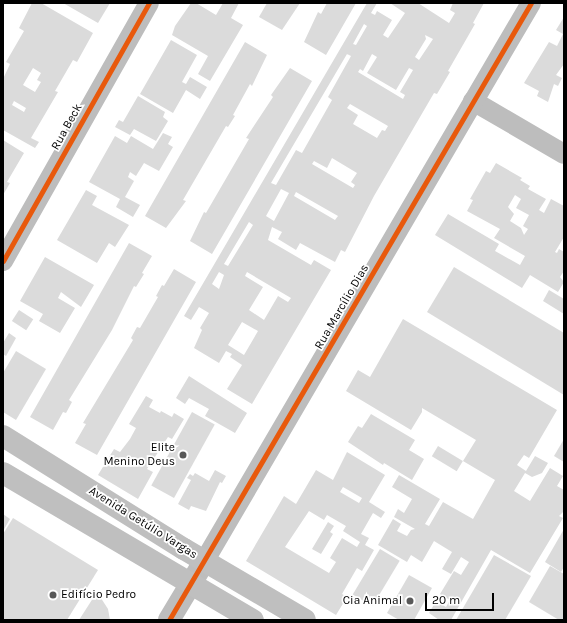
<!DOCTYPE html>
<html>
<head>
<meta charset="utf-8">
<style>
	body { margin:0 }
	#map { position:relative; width:567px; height:623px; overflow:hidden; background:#fff; font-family:Karla,sans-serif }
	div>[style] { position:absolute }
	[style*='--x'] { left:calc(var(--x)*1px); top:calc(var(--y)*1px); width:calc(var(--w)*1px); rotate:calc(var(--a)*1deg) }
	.building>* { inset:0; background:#dbdbdb; transform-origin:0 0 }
	.minor>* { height:20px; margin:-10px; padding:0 10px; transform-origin:10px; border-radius:10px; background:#bdbdbd }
	.tertiary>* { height:22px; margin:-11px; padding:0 11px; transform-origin:11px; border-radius:11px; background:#bdbdbd }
	.secondary>* { height:22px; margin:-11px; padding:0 11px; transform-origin:11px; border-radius:11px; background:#bfbfbf }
	.cycleway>* { height:5px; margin:-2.5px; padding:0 2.5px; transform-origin:2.5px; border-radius:2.5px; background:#e8590c }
	.dots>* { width:11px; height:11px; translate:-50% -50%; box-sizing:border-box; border:2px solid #fff; border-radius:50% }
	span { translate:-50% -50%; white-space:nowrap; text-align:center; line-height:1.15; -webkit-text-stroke:3.5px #fff; paint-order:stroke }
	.street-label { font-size:12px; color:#000 }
	.poi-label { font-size:12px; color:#000 }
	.right { translate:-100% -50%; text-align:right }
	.left { translate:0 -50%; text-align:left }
	.frame { position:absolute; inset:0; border:4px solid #000; pointer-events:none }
	.scale { position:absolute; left:425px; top:593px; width:69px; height:18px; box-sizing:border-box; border:2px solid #000; border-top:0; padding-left:5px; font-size:12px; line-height:14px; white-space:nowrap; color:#000; -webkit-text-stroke:3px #fff; paint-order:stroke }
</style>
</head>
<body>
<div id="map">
	<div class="building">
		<div style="clip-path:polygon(evenodd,32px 3px,41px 3px,93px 33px,77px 62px,73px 60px,55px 91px,58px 92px,31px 138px,39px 142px,35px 148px,3px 130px,3px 79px,10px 64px,6px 62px,24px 31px,19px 28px,32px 3px,33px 68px,41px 73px,37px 80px,41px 82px,35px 92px,23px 85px,33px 68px,32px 3px,14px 101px,26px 108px,24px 112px,12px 105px,14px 101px)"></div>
		<div style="clip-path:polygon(63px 3px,110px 3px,98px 23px)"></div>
		<div style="clip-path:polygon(191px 3px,196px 3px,216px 15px,223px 3px,239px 3px,231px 18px,243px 25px,210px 81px,198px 74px,208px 56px,172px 35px,175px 26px)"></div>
		<div style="clip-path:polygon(267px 3px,300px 3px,282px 30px,259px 17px)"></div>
		<div style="clip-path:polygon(327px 3px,356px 3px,326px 55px,304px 42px,318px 12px,321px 14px)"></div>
		<div style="clip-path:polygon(evenodd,367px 3px,377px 3px,371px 13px,375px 15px,377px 11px,392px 20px,383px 35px,388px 38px,405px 13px,390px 3px,418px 3px,449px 23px,455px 13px,450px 10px,453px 3px,484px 3px,473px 23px,475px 24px,448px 71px,450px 72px,437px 94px,434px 93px,374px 196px,345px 252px,341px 250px,335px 262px,300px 243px,296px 250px,278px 239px,282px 232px,272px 227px,268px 240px,311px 265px,314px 260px,331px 270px,252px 404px,227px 389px,242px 365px,230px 357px,232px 354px,226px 351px,219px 363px,194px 348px,202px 330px,200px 328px,209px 313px,199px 307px,191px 320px,184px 316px,367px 3px,364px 24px,367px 26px,356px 45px,353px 44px,364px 24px,367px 3px,425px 35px,433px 39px,419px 60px,415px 57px,426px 39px,425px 35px,367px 3px,347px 54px,351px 56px,328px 97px,332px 100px,302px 153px,296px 150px,276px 185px,271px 183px,347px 54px,367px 3px,372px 54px,377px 57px,367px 73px,396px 90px,409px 68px,413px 70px,400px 92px,405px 95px,403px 99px,358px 72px,360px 69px,363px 71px,372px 54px,367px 3px,350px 104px,388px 126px,385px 131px,382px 130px,377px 138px,353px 124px,358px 115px,347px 108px,350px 104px,367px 3px,332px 158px,357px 173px,351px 182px,355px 185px,353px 188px,312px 164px,314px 161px,327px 168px,332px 158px,367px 3px,281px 189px,289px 193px,274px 221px,266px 216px,281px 189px,367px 3px,296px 192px,338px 216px,335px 220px,294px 196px,296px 192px,367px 3px,249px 222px,253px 225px,228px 266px,224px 264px,249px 222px,367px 3px,219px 272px,224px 275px,219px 289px,212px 284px,219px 272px,367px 3px,247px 272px,291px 298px,288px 302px,278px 296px,264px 320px,249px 310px,263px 287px,245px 276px,247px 272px,367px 3px,242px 322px,258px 331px,244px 355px,228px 345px,242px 322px)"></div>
		<div style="clip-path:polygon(564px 17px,564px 64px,556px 75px,562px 78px,558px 86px,554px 84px,548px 102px,537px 96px,539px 91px,524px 83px,549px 42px,557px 46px,563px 34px,556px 30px)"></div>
		<div style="clip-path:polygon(171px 40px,197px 55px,182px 82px,186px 84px,190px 77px,207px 87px,200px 99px,186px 90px,173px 113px,140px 94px)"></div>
		<div style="clip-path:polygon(245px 42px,267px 55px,252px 86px,250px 84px,233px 115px,235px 116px,228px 127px,226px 126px,183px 200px,186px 201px,166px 228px,145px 216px)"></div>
		<div style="clip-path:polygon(290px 68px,312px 81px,212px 254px,190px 241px,204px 212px,206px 213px,249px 139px,246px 138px,273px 97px,271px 95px)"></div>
		<div style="clip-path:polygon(138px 96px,165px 112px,163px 117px,168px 121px,156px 141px,134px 129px,130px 135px,115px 127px,119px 120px,123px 122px)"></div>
		<div style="clip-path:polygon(163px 133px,172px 137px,168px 144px,173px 147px,159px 171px,144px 163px,136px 176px,130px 172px,128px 177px,134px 181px,125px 197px,140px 205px,133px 217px,116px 207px,120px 199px,89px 182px,115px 136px,127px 143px,131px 136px,153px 149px)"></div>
		<div style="clip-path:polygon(3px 140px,24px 153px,7px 182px,10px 183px,3px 195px)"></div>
		<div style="clip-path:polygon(evenodd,496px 163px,522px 178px,520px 180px,530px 186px,528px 189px,546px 199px,539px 210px,544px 213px,551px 199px,564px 206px,564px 237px,555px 252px,557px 253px,559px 249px,564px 252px,564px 271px,560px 277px,564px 282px,558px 292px,530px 275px,522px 288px,435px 235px,448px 214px,499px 244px,495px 251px,520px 265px,525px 256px,494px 238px,500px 229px,467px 211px,473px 200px,470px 199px,486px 171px,490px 173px,496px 163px,515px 195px,521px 199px,516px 208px,529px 215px,523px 226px,528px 229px,524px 235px,521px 228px,510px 221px,514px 214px,508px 207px,515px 195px)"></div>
		<div style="clip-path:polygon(86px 190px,97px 196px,92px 205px,129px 225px,115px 247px,109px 243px,97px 263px,57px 240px)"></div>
		<div style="clip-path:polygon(129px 243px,152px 256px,142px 273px,144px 274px,136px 287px,134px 286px,112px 330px,69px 400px,72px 402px,66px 413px,63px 412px,53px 430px,30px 417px)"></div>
		<div style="clip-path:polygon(45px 257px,94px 285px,81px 307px,61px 292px,58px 298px,75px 308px,60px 333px,39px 321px,43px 314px,20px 301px)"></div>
		<div style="clip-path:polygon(454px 267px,564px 333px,564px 395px,427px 312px)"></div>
		<div style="clip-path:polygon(174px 269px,196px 282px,97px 455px,75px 443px,86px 424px,83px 423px,133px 340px,131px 338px,137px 327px,140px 328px,158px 297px,156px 296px,162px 285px,164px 286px)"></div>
		<div style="clip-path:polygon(549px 290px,564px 299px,564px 314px,543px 301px)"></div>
		<div style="left:19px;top:310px;width:17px;height:13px;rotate:33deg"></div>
		<div style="clip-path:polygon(403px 319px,557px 410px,529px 458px,524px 455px,517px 465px,526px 471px,535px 456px,548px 463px,542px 473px,532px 477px,525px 473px,514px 491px,530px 501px,550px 468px,563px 476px,557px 486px,564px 490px,564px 511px,559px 516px,563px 518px,530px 573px,491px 550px,451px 620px,439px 620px,429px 613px,436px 601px,446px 607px,450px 600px,440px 594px,454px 571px,461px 575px,469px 562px,461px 557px,451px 574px,442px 569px,452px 552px,434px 541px,422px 562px,411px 555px,407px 562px,378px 545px,393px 519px,401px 524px,397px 531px,407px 536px,411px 530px,415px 529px,394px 517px,398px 509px,404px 513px,412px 499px,392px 487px,399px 475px,440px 499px,425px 524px,429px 526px,443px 502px,473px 519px,495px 480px,463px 461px,476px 440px,422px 408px,422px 412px,411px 430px,346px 391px,358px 370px,370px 377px)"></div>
		<div style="clip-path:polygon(9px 333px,16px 338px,6px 356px,3px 354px,3px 343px)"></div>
		<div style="clip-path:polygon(16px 351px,46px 369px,16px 420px,3px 412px,3px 373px)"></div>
		<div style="clip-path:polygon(189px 376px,247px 413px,235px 433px,205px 416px,209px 409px,189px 398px,185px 404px,176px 398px)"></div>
		<div style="clip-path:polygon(146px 396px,153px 400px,149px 407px,160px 413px,161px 411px,172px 417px,174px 413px,184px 419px,172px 439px,168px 437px,147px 469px,153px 472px,138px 499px,98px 475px,114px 449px,120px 452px,130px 439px,136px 428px,129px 424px)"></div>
		<div style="left:192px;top:412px;width:26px;height:84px;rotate:29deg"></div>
		<div style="clip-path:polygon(371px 414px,415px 440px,409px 450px,424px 459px,412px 480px,384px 463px,383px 465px,348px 442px,358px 426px,362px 428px)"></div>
		<div style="clip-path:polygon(564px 439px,564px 462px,554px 456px)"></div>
		<div style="left:438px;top:446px;width:29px;height:12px;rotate:31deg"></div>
		<div style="clip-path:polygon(evenodd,347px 452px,385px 475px,369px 502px,385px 512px,381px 518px,373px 513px,361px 534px,369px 538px,365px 545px,374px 550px,362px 571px,357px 568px,342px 594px,347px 597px,336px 615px,246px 561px,284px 496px,296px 504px,316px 470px,333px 480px,347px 452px,343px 487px,362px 498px,359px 503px,340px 492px,343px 487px,347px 452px,309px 511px,324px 520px,327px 515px,346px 526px,343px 531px,360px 542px,357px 547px,342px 538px,330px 558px,336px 562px,329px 573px,285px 547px,309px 511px)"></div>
		<div style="clip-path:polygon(215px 470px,226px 476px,222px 483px,220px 482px,206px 511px,191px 506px,189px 510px,178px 504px,191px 480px,187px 478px,190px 474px,193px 476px,195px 473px,209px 481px)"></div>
		<div style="clip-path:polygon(3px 514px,10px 519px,3px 531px)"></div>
		<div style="clip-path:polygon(13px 518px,98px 570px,67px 620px,3px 619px,3px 534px)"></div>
		<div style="clip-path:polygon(328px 522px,334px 526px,330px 532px,333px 534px,321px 554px,312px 549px)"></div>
		<div style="clip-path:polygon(564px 529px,564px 567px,561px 572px,545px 562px)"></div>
		<div style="left:380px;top:549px;width:23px;height:53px;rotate:31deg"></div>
		<div style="clip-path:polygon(494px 555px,531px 576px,505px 620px,456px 620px)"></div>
		<div style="clip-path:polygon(550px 566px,564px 574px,564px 620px,559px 620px,529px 602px)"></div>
		<div style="clip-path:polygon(409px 575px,432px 588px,414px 620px,399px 620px,387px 613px)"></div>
		<div style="clip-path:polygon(97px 592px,108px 609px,110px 620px,79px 620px)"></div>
	</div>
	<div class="minor">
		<div style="--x:473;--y:101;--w:105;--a:30.2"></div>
		<div style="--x:3;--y:261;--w:296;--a:-60.5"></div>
		<div style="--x:205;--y:560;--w:645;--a:-59.66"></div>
	</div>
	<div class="tertiary">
		<div style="--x:169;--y:620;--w:70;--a:-59"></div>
	</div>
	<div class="secondary">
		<div style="--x:3;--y:436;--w:213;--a:32"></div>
		<div style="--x:184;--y:549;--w:140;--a:30.4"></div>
		<div style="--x:3;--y:473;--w:290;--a:30.5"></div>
	</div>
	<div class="cycleway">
		<div style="--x:3;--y:261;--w:296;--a:-60.5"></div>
		<div style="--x:169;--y:620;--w:715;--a:-59.6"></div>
	</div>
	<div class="dots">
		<div style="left:183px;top:455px;background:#595959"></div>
		<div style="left:53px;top:595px;background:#595959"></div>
		<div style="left:410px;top:601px;background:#595959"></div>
	</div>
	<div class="street-label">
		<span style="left:67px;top:127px;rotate:-61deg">Rua Beck</span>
		<span style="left:342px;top:307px;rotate:-60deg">Rua Marcílio Dias</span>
		<span style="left:143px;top:523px;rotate:32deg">Avenida Getúlio Vargas</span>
	</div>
	<div class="poi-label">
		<span class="right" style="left:175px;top:455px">Elite<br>Menino Deus</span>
		<span class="left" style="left:61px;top:595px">Edifício Pedro</span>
		<span class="right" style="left:402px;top:601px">Cia Animal</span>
	</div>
	<div class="frame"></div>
	<div class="scale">20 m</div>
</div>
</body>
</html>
